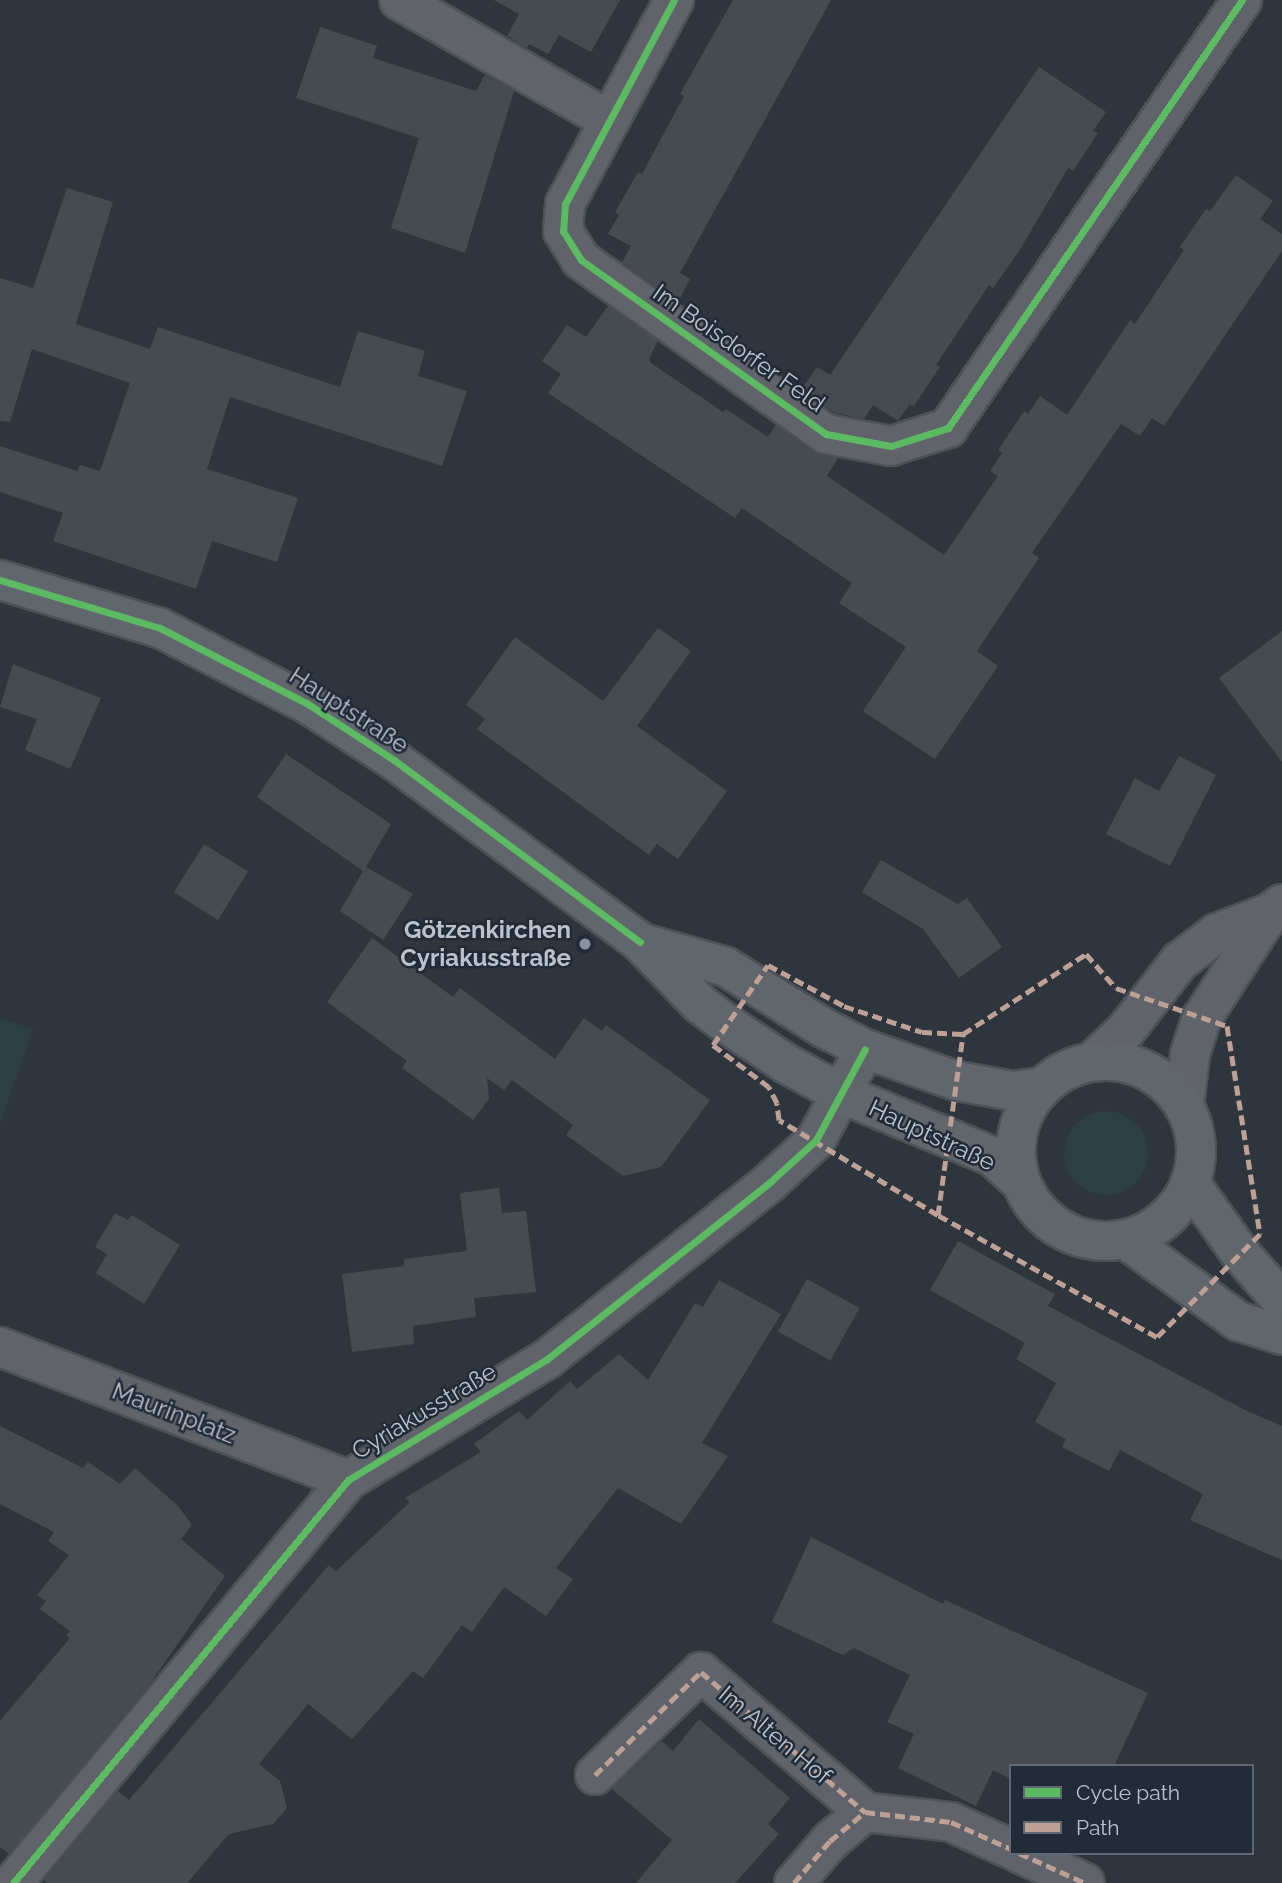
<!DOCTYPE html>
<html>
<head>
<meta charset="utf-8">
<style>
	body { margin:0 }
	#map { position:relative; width:1282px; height:1883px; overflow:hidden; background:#2f353d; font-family:Raleway,sans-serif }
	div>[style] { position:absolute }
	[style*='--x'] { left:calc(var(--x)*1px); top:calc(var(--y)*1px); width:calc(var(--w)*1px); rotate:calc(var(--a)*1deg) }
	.green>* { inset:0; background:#2c3f43 }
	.round { border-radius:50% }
	.building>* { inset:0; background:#464b52; transform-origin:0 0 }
	.roads { filter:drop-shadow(2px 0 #4d5158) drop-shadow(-2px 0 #4d5158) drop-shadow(0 2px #4d5158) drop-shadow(0 -2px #4d5158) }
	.minor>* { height:38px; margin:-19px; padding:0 19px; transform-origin:19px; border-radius:19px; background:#60646a }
	.major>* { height:38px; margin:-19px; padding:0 19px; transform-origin:19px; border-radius:19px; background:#61666d }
	.major>.ring { margin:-19px; padding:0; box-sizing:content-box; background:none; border:38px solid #61666d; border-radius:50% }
	.quiet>* { height:5px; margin-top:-2.5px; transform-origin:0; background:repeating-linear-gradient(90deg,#bda197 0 10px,transparent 0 15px) }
	.cycleway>* { height:7px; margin:-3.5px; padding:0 3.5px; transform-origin:3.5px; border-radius:3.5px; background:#5cba63 }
	.dots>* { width:19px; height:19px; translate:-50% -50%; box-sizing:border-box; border:4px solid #222b38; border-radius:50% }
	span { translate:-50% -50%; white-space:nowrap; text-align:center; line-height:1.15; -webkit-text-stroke:5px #222b38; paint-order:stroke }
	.street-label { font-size:24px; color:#bbc2cc }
	.poi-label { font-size:24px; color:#bbc2cc; font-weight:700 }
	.right { translate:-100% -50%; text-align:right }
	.legend { position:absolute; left:1009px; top:1764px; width:245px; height:91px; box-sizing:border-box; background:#222b38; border:2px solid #5f6773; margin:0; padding:9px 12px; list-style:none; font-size:21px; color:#bbc2cc }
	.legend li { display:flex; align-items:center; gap:14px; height:35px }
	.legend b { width:35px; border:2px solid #5f6773 }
</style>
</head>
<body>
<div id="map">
	<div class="green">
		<div style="clip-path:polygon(0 1018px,33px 1029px,0 1125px)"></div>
		<div class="round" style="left:1064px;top:1111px;width:84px;height:84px"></div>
	</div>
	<div class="building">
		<div style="clip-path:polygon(494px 0,620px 0,591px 52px,559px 35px,548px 54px,529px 44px,527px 48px,507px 36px,519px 14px)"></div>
		<div style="clip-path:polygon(733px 0,831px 0,680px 273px,690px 279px,678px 302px,622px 262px,631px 246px,608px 234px,619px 215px,615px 212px,638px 172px,642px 174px,684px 96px,680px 94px)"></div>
		<div style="clip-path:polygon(320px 27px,377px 46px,373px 58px,476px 91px,485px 75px,514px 91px,465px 253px,391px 228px,419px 138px,296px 98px)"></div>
		<div style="clip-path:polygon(1039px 67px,1106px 112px,1093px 131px,1098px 133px,1073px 171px,1068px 168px,1019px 251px,993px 288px,989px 285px,936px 365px,940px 367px,914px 406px,910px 404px,898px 421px,873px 405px,864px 419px,835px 413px,801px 390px,817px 367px,830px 375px)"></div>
		<div style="clip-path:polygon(1236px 175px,1273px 201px,1260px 219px,1282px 234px,1282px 251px,1164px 426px,1152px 418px,1140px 436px,1121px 424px,1032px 553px,1039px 558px,977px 651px,998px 666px,935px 759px,863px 711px,906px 647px,839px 603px,852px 583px,742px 508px,735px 518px,548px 393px,561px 374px,542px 361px,567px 325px,586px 337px,608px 306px,658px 341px,649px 358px,651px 363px,723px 412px,726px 409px,768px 437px,776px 425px,814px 452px,838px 458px,827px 476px,944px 555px,998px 476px,990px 471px,1002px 453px,998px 450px,1024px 411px,1028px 414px,1040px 396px,1067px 415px,1130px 320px,1135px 324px,1184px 250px,1180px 247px,1206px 209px,1210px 211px)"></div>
		<div style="clip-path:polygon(67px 188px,113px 202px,76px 324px,150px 349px,158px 327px,340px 387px,358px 331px,425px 351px,418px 376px,467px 391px,442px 466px,230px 397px,207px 469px,298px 498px,277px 562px,212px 541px,196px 589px,53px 541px,63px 513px,0 492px,0 446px,77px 471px,80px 465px,100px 471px,130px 383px,32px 349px,10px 422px,0 421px,0 278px,33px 288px)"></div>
		<div style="clip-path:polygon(658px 628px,691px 651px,637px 726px,727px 791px,678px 859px,657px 844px,649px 855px,477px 729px,485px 719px,466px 705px,515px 637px,603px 701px)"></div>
		<div style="clip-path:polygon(1282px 631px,1282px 762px,1219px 678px)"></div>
		<div style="clip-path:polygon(13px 664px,101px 698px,70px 769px,25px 750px,37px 719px,0 707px)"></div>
		<div style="clip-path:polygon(286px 754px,391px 824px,366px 867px,413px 894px,383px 940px,340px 911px,363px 871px,257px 797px)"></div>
		<div style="clip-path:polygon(1179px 756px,1216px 775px,1170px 866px,1106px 834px,1135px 778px,1159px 791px)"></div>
		<div style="left:204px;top:844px;width:52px;height:57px;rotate:32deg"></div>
		<div style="clip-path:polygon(881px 860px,958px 904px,967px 898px,1002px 947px,959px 978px,923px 929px,862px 892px)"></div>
		<div style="clip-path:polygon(372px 938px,453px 997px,460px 988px,555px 1059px,584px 1018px,602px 1031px,606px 1025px,710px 1100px,661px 1167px,623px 1176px,566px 1135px,573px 1125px,512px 1080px,504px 1090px,487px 1078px,489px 1099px,473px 1120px,402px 1068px,407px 1061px,327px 1002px)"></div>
		<div style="clip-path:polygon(499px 1188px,502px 1213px,526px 1211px,536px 1292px,474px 1298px,476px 1317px,413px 1326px,414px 1344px,352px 1352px,342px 1274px,404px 1266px,404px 1259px,467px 1251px,460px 1193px)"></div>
		<div style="clip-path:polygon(115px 1213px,128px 1220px,132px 1215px,180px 1245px,144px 1304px,96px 1273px,107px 1254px,95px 1247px)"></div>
		<div style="clip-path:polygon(958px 1241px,1055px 1294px,1048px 1306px,1247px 1411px,1282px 1426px,1282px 1560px,1190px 1520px,1203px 1494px,1120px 1450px,1109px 1471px,1062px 1447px,1066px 1439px,1035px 1422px,1056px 1383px,1016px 1359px,1025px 1343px,930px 1290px)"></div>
		<div style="left:807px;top:1279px;width:60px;height:60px;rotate:29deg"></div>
		<div style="clip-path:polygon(719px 1280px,781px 1314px,702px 1443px,728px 1456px,681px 1524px,618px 1488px,556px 1568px,573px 1579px,546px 1616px,504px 1587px,472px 1632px,462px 1625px,423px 1678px,413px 1671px,352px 1739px,308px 1704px,259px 1764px,280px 1781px,287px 1808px,273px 1824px,229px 1834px,187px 1883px,47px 1883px,44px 1880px,118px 1791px,129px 1800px,329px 1565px,336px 1571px,410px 1502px,405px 1498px,481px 1452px,474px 1444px,519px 1411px,527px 1420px,570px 1381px,577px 1389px,619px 1354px,648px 1380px,695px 1303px,703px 1307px)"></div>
		<div style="clip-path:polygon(0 1426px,83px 1468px,88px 1462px,120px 1484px,135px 1468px,178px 1506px,192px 1525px,181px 1539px,225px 1576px,149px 1685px,9px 1854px,0 1847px,0 1721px,70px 1638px,66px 1635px,70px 1631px,40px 1609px,46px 1601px,37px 1595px,69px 1555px,48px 1541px,54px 1532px,0 1504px)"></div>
		<div style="clip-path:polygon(811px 1537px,943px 1604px,945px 1600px,1148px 1693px,1114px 1766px,1011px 1766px,1011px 1779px,993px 1770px,976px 1806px,898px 1768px,914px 1734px,887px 1722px,910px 1675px,854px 1648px,843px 1655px,772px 1622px)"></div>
		<div style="clip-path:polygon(699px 1719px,790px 1798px,768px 1824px,779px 1834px,735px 1883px,636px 1883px,672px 1840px,612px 1789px,662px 1741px,673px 1751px)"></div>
	</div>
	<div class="roads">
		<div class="minor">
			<div style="--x:399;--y:0;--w:243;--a:29.8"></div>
			<div style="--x:674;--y:0;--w:231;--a:118.1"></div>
			<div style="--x:565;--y:204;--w:27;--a:94"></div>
			<div style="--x:563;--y:231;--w:34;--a:58"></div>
			<div style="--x:581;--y:260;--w:301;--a:35.4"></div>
			<div style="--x:826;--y:434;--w:66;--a:10.5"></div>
			<div style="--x:891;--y:446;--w:60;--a:-17.5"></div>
			<div style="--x:948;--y:428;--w:519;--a:-55.51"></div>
			<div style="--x:1093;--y:1061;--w:45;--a:-43.2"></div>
			<div style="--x:1126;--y:1030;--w:88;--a:-52"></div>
			<div style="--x:1180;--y:961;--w:46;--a:-37.1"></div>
			<div style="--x:1217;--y:933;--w:57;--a:-20.7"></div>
			<div style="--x:1270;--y:913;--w:15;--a:-37"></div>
			<div style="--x:1184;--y:1106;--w:52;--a:-83.4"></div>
			<div style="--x:1190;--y:1054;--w:38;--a:-72"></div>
			<div style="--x:1202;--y:1018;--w:125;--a:-57.1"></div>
			<div style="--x:0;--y:1347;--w:373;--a:20.9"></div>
			<div style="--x:595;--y:1775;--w:148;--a:-44.2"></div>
			<div style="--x:701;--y:1672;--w:216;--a:40.5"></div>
			<div style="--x:1019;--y:1853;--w:72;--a:24.4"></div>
			<div style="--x:13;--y:1883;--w:524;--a:-50.26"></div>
			<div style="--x:348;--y:1480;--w:233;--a:-31.3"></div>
			<div style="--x:547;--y:1359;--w:285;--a:-38.4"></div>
			<div style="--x:770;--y:1182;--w:62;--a:-42.4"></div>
			<div style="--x:816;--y:1140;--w:103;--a:-61.7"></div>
			<div style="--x:794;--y:1883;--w:55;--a:-49.4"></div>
			<div style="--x:830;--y:1841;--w:45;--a:-39.6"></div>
			<div style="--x:865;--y:1812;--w:87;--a:6.6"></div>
			<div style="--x:951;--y:1822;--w:66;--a:24.2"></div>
		</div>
		<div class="major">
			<div style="--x:0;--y:580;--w:167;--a:16.7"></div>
			<div style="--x:160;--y:628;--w:166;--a:27.2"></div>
			<div style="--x:308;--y:704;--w:103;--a:33.1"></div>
			<div style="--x:394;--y:760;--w:306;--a:36.5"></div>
			<div style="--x:640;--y:942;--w:86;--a:45.9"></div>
			<div style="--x:700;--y:1004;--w:34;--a:37"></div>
			<div style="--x:727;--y:1024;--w:70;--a:33.9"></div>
			<div style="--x:785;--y:1063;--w:65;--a:28.5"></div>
			<div style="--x:842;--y:1094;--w:162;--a:22.5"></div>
			<div style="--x:992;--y:1156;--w:39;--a:42"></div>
			<div style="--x:642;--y:943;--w:87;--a:15.9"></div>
			<div style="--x:726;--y:967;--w:113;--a:32"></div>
			<div style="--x:822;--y:1027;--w:48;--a:27.1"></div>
			<div style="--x:865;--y:1049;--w:97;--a:19.2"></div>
			<div style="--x:957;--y:1081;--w:57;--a:10.1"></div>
			<div style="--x:1013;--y:1091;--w:28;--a:-8"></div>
			<div class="ring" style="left:1016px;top:1061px;width:142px;height:142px"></div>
			<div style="--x:1190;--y:1183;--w:86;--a:54.5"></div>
			<div style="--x:1240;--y:1253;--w:64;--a:48.8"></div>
			<div style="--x:1125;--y:1239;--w:140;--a:36"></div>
			<div style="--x:1238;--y:1321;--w:46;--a:17.7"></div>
		</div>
	</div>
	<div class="quiet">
		<div style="--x:1086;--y:954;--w:45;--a:48.6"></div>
		<div style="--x:1116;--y:988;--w:117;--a:18.9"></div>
		<div style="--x:1227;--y:1026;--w:211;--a:81"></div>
		<div style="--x:1260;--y:1234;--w:146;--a:135"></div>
		<div style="--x:1157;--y:1337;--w:251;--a:-150.9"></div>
		<div style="--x:938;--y:1215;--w:185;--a:-149.1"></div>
		<div style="--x:779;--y:1120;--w:17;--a:-97"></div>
		<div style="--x:777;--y:1103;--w:18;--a:-117"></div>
		<div style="--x:769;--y:1087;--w:70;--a:-143.1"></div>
		<div style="--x:713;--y:1045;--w:97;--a:-55.5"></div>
		<div style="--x:768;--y:965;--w:86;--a:28.3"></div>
		<div style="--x:844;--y:1006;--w:82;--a:18.4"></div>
		<div style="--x:922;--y:1032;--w:41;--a:2.8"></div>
		<div style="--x:963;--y:1034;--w:147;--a:-33"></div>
		<div style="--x:938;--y:1215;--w:183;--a:-82.1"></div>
		<div style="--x:595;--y:1775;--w:148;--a:-44.2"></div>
		<div style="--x:701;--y:1672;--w:216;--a:40.5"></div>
		<div style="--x:1019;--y:1853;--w:72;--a:24.4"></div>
		<div style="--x:794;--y:1883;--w:55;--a:-49.4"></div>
		<div style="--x:830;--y:1841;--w:45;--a:-39.6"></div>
		<div style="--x:865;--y:1812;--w:87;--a:6.6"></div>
		<div style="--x:951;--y:1822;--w:66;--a:24.2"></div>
	</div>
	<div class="cycleway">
		<div style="--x:674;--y:0;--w:231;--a:118.1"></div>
		<div style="--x:565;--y:204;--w:27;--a:94"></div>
		<div style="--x:563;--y:231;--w:34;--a:58"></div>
		<div style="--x:581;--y:260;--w:301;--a:35.4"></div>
		<div style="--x:826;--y:434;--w:66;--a:10.5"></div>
		<div style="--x:891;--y:446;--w:60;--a:-17.5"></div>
		<div style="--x:948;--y:428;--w:519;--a:-55.51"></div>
		<div style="--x:0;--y:580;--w:167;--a:16.7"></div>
		<div style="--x:160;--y:628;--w:166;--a:27.2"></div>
		<div style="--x:308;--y:704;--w:103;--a:33.1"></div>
		<div style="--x:394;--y:760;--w:306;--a:36.5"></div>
		<div style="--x:13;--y:1883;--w:524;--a:-50.26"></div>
		<div style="--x:348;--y:1480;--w:233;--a:-31.3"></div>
		<div style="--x:547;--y:1359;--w:285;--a:-38.4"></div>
		<div style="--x:770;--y:1182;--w:62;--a:-42.4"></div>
		<div style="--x:816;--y:1140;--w:103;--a:-61.7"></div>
	</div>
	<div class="dots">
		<div style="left:585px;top:944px;background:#8a919a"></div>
	</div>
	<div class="street-label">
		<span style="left:739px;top:348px;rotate:35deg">Im Boisdorfer Feld</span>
		<span style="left:349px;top:710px;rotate:33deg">Hauptstraße</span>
		<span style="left:932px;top:1135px;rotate:25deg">Hauptstraße</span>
		<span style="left:424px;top:1411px;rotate:-31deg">Cyriakusstraße</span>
		<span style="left:174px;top:1413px;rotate:21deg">Maurinplatz</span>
		<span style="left:775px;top:1735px;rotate:40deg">Im Alten Hof</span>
	</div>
	<div class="poi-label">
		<span class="right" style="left:571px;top:944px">Götzenkirchen<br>Cyriakusstraße</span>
	</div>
	<ul class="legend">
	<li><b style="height:9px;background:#5cba63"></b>Cycle path</li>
	<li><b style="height:9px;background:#bda197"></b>Path</li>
	</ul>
</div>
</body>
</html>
